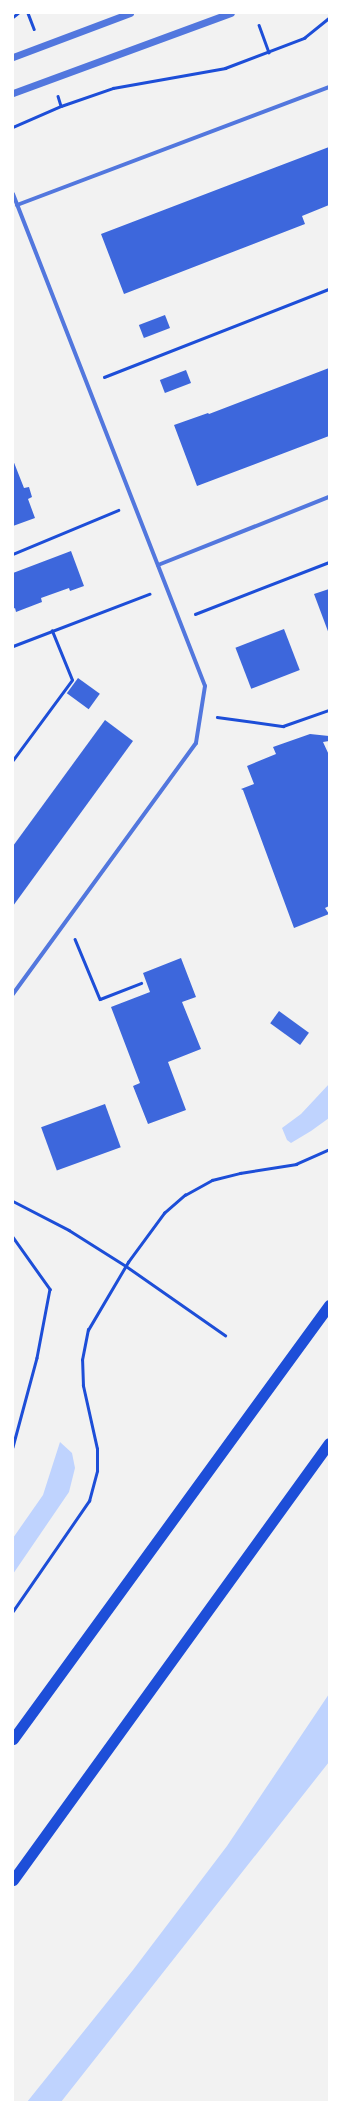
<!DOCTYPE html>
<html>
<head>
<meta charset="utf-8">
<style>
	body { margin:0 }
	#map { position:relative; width:342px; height:2115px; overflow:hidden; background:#f2f2f2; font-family:"Archivo Narrow",sans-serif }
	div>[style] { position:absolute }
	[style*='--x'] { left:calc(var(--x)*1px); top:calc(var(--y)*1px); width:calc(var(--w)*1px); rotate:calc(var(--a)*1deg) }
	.water>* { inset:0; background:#bfd3fe }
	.building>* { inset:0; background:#3d67dc; transform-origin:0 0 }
	.path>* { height:2.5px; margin:-1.25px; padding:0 1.25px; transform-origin:1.25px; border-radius:1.25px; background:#1d4ed8 }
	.minor>* { height:4px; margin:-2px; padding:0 2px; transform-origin:2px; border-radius:2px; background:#5277de }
	.tertiary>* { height:7px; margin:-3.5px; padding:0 3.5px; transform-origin:3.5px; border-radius:3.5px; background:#5277de }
	.trunk>* { height:11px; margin:-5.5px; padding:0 5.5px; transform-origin:5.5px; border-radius:5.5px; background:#1d4ed8 }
	span { translate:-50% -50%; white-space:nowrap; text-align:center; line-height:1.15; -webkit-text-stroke:4px #fff; paint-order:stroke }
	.frame { position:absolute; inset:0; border:14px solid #fff; pointer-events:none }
</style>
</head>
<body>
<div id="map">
	<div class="water">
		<div style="clip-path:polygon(329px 1084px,329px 1118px,311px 1131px,291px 1143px,287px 1140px,282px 1128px,301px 1114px)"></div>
		<div style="clip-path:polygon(60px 1442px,72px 1453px,75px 1468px,69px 1492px,13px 1574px,13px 1538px,43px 1495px)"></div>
		<div style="clip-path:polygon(329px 1694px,329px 1762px,61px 2102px,27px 2102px,133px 1970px,227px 1846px)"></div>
	</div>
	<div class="building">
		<div style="clip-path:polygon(329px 147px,329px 205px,302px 216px,305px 224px,124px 294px,101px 234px)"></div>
		<div style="left:165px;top:315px;width:14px;height:28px;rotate:69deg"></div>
		<div style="clip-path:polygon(329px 368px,329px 436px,197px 486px,174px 425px,208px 413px,209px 414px)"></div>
		<div style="left:186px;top:370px;width:14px;height:28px;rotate:69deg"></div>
		<div style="clip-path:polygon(13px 460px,24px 488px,29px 487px,32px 497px,28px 499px,35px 518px,13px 526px)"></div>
		<div style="clip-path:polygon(71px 551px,84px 586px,70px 591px,69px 588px,41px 598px,42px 602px,16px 612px,15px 608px,13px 609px,13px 573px)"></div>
		<div style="clip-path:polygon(329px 589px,329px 634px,314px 594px)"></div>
		<div style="left:284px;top:629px;width:44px;height:52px;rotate:69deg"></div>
		<div style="left:78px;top:678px;width:27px;height:19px;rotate:36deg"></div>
		<div style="clip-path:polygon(105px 720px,133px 741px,13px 906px,13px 846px)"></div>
		<div style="clip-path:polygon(310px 734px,329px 736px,329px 741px,323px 742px,329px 755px,329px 906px,325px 908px,329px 914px,294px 928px,243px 790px,241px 789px,254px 784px,247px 766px,276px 754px,273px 747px)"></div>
		<div style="clip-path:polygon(181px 958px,196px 997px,182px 1002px,201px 1049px,168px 1062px,186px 1110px,148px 1124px,133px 1086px,140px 1083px,111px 1007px,150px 992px,143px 973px)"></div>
		<div style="left:279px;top:1011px;width:37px;height:15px;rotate:36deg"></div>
		<div style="left:105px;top:1104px;width:46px;height:68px;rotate:70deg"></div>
	</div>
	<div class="path">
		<div style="--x:28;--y:13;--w:17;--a:69"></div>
		<div style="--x:13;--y:17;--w:6;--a:-39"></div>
		<div style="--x:259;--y:25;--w:29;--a:70"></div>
		<div style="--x:58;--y:96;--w:10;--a:73"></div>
		<div style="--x:13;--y:127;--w:52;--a:-23.6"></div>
		<div style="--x:61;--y:106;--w:55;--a:-19.1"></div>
		<div style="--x:113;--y:88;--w:114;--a:-10.1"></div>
		<div style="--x:225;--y:68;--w:85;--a:-20.8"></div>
		<div style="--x:304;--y:38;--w:32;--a:-39"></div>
		<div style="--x:104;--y:377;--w:242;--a:-21.4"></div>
		<div style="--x:13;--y:554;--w:114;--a:-22.7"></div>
		<div style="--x:195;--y:614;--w:144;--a:-21.2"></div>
		<div style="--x:13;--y:646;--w:146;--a:-20.9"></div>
		<div style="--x:217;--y:717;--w:67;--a:7.8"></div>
		<div style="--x:283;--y:726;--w:49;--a:-19.2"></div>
		<div style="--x:13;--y:760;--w:99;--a:-53.6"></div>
		<div style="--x:72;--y:680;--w:53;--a:-112.2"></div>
		<div style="--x:75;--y:939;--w:65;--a:67.4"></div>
		<div style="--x:100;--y:999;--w:44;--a:-21.3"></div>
		<div style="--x:13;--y:1201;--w:63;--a:27.4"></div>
		<div style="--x:69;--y:1230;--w:67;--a:32.3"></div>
		<div style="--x:126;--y:1266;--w:121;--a:34.9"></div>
		<div style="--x:13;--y:1237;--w:64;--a:54.6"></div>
		<div style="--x:50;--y:1289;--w:70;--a:100.7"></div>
		<div style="--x:37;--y:1358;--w:92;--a:105.1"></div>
		<div style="--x:13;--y:1611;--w:134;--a:-55.4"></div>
		<div style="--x:89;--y:1501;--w:31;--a:-75"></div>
		<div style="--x:97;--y:1471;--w:22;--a:-90"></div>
		<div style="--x:97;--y:1449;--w:65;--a:-102.5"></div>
		<div style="--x:83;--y:1386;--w:26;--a:-92"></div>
		<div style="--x:82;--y:1360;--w:31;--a:-79"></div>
		<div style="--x:88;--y:1330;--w:79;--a:-59.5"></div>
		<div style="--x:128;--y:1262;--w:61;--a:-53.7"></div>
		<div style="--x:164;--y:1213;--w:28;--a:-41"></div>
		<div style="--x:185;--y:1195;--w:31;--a:-29"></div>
		<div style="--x:212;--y:1180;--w:29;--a:-14"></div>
		<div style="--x:240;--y:1173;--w:57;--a:-9.1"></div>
		<div style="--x:296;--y:1164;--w:36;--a:-24"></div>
	</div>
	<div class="minor">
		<div style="--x:13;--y:194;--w:528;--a:68.68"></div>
		<div style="--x:205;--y:686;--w:58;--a:99"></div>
		<div style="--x:196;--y:743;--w:311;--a:126.1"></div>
		<div style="--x:17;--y:205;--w:334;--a:-20.7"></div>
		<div style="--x:158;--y:565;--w:184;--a:-21.7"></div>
	</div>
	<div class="tertiary">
		<div style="--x:13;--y:57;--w:125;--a:-20.6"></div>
		<div style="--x:13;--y:93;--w:232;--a:-20.2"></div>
	</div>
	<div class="trunk">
		<div style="--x:13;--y:1739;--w:537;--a:-53.94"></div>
		<div style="--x:13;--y:1880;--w:539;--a:-54.13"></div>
	</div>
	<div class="frame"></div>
</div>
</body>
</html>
